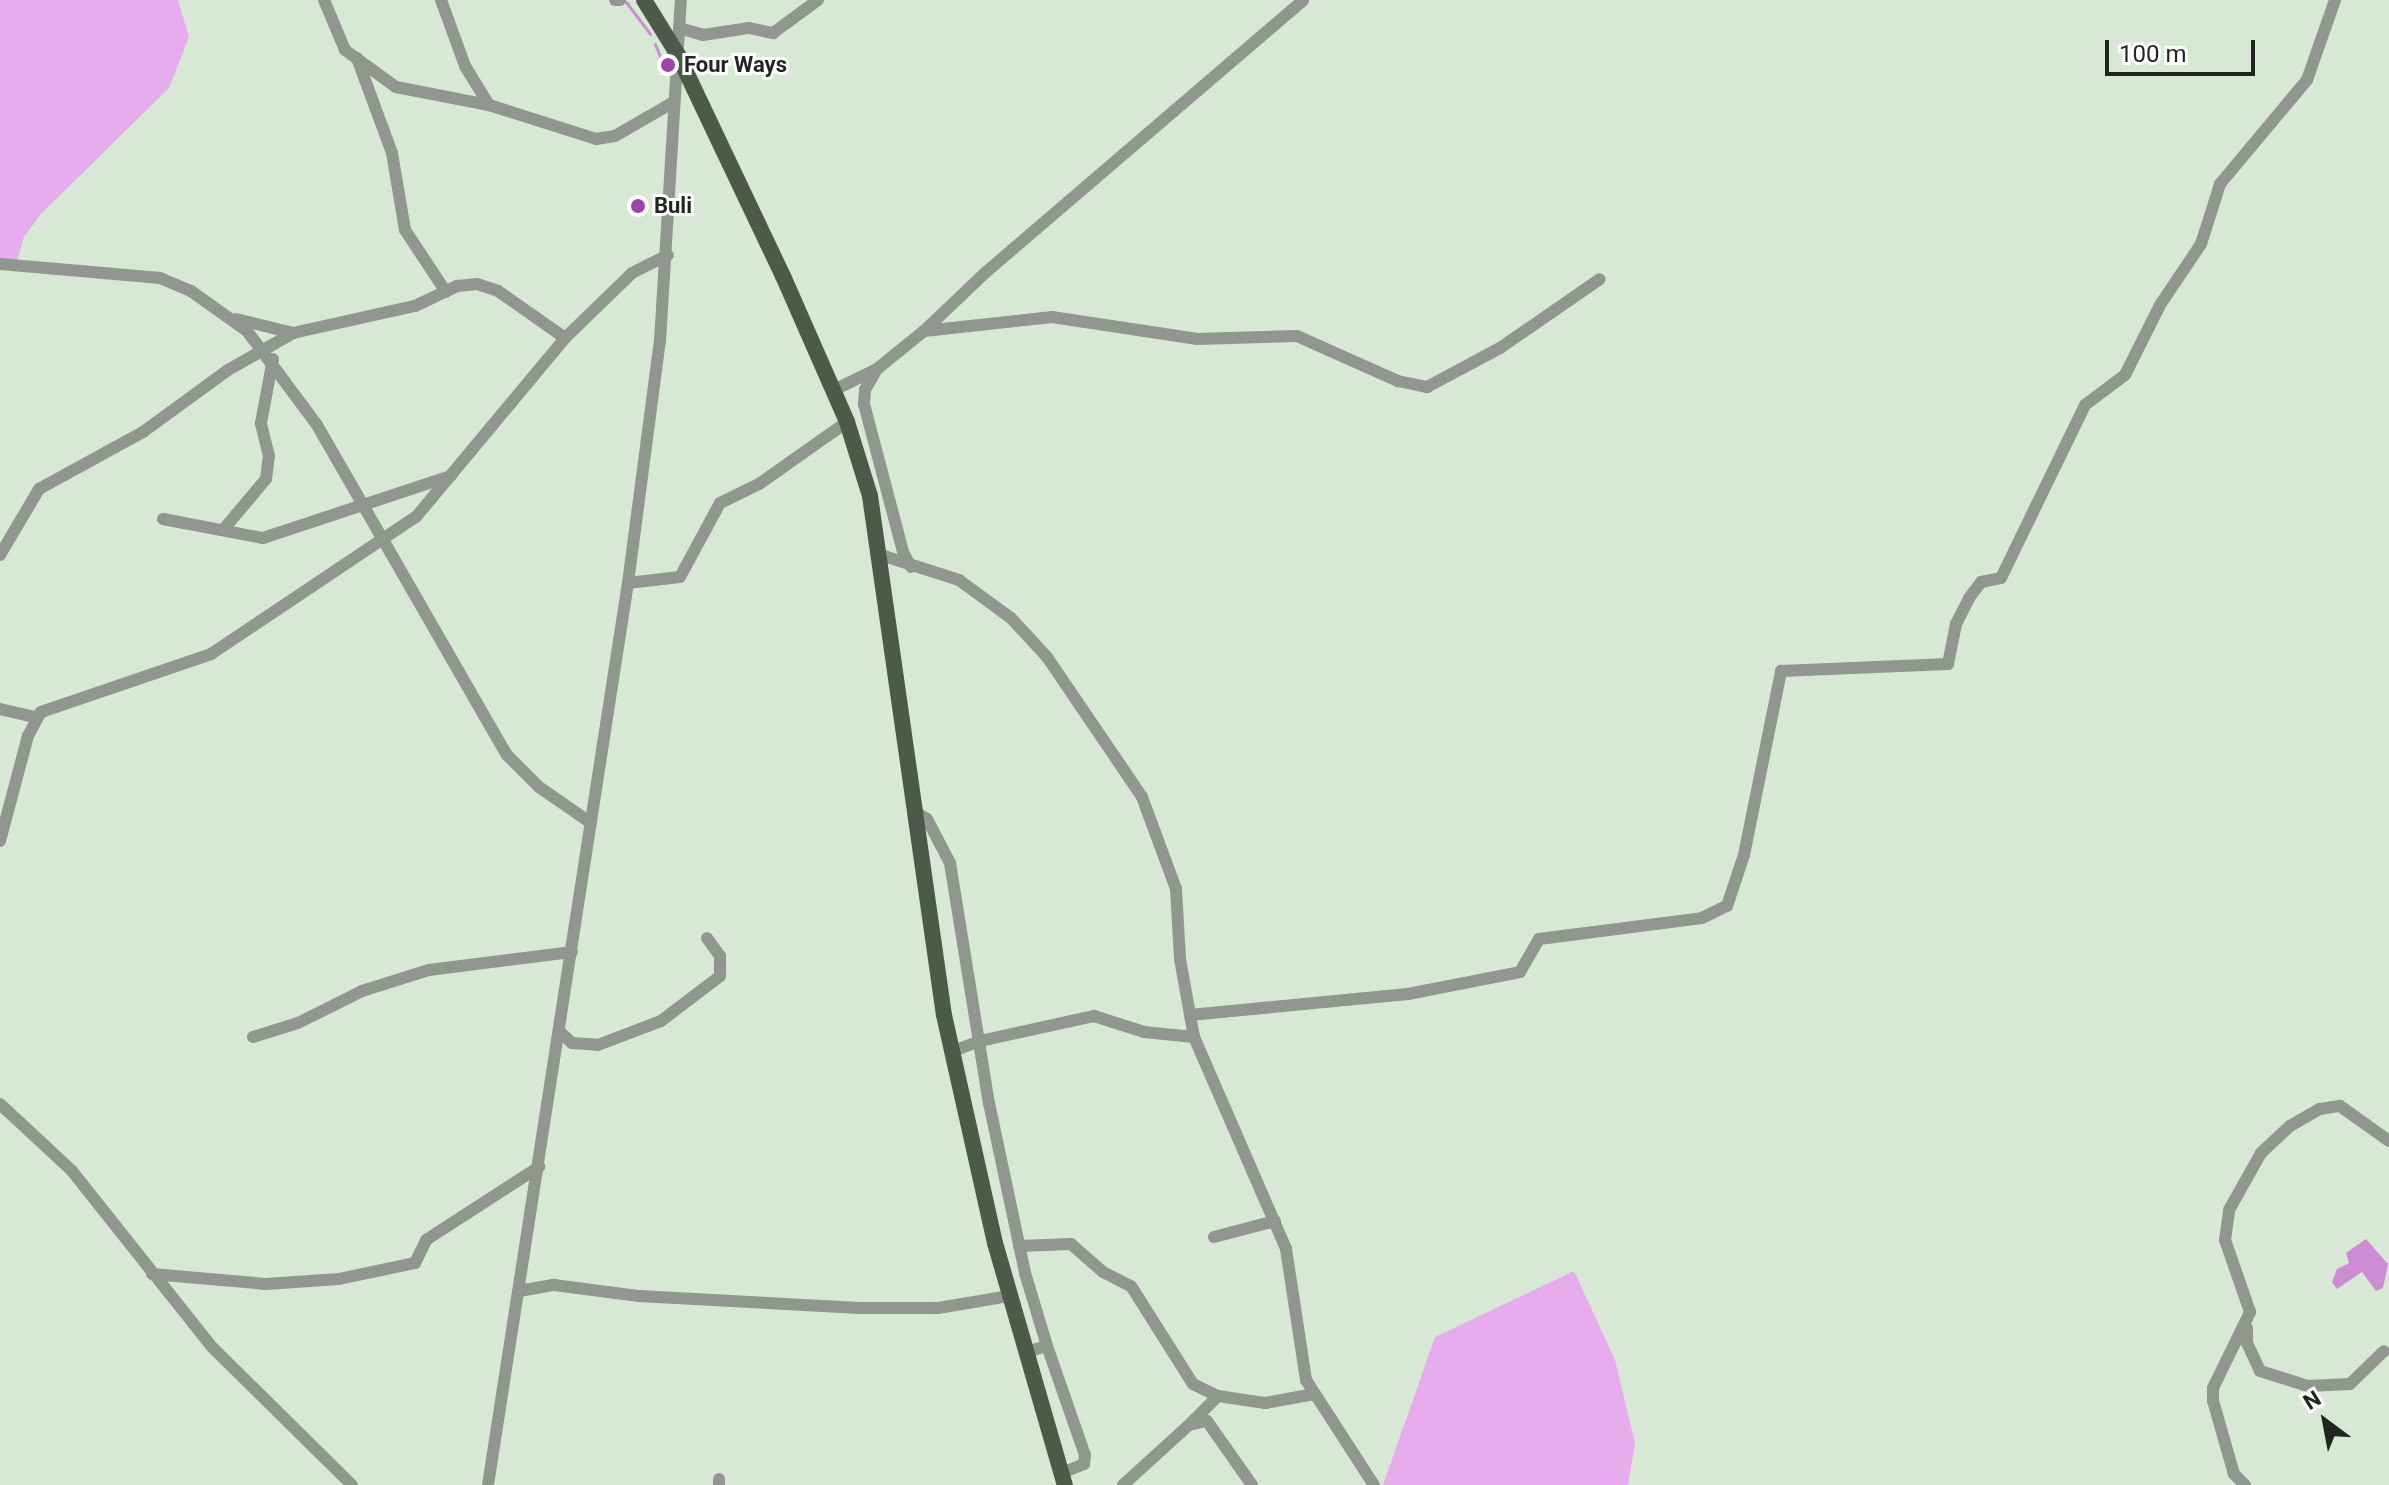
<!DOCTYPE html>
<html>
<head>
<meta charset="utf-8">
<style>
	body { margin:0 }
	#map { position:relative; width:2389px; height:1485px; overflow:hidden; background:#d7e9d4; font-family:Roboto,sans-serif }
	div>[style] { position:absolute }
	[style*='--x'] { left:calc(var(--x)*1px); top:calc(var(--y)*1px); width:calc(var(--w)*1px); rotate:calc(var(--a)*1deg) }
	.green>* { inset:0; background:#e7aced }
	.water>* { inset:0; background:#cd8cd3 }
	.stream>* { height:3px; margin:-1.5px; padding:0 1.5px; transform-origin:1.5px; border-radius:1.5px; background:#cd8cd3 }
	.minor>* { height:12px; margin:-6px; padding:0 6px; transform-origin:6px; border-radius:6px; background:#90978e }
	.major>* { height:16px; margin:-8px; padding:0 8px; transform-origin:8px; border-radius:8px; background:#4d5a4a }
	.dots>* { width:22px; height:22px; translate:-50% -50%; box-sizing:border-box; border:4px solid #fff; border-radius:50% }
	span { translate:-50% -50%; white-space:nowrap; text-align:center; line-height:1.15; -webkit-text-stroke:6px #fff; paint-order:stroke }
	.poi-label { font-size:22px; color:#1f261e; font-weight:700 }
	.left { translate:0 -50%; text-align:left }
	.north { position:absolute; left:2285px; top:1381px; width:80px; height:80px; -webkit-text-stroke:6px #fff; paint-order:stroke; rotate:328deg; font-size:22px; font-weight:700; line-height:32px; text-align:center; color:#1f261e }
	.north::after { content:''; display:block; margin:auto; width:28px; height:36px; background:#1f261e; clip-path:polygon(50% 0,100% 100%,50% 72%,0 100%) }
	.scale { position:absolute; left:2105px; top:40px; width:150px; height:36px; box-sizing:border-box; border:4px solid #1f261e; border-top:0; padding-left:10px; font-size:24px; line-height:28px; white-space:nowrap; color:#1f261e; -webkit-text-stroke:6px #fff; paint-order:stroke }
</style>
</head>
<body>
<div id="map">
	<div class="green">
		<div style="clip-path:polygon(0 0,178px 0,189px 37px,169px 88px,41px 214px,24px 237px,16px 264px,0 259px)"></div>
		<div style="clip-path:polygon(1574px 1271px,1615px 1360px,1635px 1444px,1628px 1485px,1383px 1485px,1435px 1337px)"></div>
	</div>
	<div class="water">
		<div style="clip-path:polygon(2366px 1239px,2388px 1264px,2383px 1288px,2376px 1291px,2362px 1272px,2337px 1289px,2332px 1282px,2337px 1269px,2349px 1263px,2346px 1253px)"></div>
	</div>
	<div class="stream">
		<div style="--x:626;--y:2;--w:40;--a:53"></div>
		<div style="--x:655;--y:44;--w:31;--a:68"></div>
	</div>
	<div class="minor">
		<div style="--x:324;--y:0;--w:54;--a:67.2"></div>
		<div style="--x:345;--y:50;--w:63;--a:36"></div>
		<div style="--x:396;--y:87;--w:95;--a:11"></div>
		<div style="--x:489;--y:105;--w:112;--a:17.6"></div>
		<div style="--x:596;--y:139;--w:19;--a:-9"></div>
		<div style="--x:615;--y:136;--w:68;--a:-30"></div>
		<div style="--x:441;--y:0;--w:70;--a:70"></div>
		<div style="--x:465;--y:66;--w:46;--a:58.4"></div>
		<div style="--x:615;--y:0;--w:5;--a:0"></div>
		<div style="--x:679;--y:28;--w:25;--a:16"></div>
		<div style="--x:703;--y:35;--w:47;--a:-8.7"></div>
		<div style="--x:749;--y:28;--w:25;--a:12"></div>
		<div style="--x:773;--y:33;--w:56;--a:-36.3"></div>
		<div style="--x:357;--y:58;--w:101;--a:69.8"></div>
		<div style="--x:392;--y:153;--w:78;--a:80.4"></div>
		<div style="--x:405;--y:230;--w:74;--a:56.5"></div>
		<div style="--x:0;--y:264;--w:161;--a:5"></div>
		<div style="--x:160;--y:278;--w:34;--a:23"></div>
		<div style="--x:191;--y:291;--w:69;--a:35.5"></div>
		<div style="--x:247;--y:331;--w:117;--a:53.3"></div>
		<div style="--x:317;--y:425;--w:381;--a:60.1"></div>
		<div style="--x:507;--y:755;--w:45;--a:45"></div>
		<div style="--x:539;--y:787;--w:63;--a:34.7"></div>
		<div style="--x:236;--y:319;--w:59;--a:13.8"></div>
		<div style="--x:293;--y:333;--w:125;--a:-12.5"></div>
		<div style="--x:415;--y:306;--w:47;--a:-25.5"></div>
		<div style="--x:457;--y:286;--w:20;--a:-6"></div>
		<div style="--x:477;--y:284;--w:22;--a:18"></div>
		<div style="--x:498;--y:291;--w:82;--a:35"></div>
		<div style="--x:924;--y:331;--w:129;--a:-6.2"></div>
		<div style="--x:1052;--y:317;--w:147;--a:8.6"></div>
		<div style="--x:1197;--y:339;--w:100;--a:-1.7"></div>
		<div style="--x:1297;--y:336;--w:111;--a:24"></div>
		<div style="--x:1398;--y:381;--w:30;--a:12"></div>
		<div style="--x:1427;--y:387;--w:83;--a:-28.1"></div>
		<div style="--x:1500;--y:348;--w:121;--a:-34.6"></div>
		<div style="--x:877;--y:369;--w:24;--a:120"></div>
		<div style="--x:865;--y:390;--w:14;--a:94"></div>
		<div style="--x:864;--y:404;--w:153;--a:75.2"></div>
		<div style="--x:903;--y:552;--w:17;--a:62"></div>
		<div style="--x:834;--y:390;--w:48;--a:-26"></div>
		<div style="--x:877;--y:369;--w:60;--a:-39"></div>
		<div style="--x:924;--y:331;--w:84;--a:-43.6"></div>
		<div style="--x:985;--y:273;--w:419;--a:-40.6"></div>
		<div style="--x:163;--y:519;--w:102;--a:10.8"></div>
		<div style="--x:263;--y:538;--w:198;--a:-18.3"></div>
		<div style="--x:223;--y:530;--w:67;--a:-49.9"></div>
		<div style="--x:266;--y:479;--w:23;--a:-83"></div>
		<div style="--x:269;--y:456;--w:34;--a:-104"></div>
		<div style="--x:261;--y:423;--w:65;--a:-79.4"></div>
		<div style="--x:0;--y:555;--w:77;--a:-59.4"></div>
		<div style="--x:39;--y:489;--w:119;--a:-28.7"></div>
		<div style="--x:143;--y:432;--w:105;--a:-36.1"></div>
		<div style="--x:228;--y:370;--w:75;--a:-29.6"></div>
		<div style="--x:881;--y:555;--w:82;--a:17.8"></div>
		<div style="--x:959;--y:580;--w:64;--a:36.2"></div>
		<div style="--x:1011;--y:618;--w:53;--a:47.3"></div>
		<div style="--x:1047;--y:657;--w:169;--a:55.8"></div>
		<div style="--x:1142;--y:797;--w:98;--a:69.7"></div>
		<div style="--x:1176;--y:889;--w:70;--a:86.7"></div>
		<div style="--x:1180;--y:959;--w:79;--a:79.8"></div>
		<div style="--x:1194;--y:1037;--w:231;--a:66.5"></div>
		<div style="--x:1286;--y:1249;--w:133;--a:81.3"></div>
		<div style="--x:1306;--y:1380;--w:125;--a:57.1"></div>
		<div style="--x:628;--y:583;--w:52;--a:-6.6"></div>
		<div style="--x:680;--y:577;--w:84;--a:-61.6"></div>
		<div style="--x:720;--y:503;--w:43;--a:-26"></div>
		<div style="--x:759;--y:484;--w:108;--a:-35.2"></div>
		<div style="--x:0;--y:709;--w:37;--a:13"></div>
		<div style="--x:914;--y:811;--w:15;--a:32"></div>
		<div style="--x:927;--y:819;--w:50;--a:62.4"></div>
		<div style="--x:950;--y:863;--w:243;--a:80.8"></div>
		<div style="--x:989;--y:1103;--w:174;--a:78"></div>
		<div style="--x:1025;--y:1273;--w:76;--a:73.2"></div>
		<div style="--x:0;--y:841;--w:109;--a:-75.1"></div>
		<div style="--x:28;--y:736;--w:27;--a:-62"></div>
		<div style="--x:41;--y:712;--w:180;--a:-18.8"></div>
		<div style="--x:211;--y:654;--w:247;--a:-33.8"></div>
		<div style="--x:416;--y:517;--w:233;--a:-50.2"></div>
		<div style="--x:565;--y:338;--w:93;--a:-44.1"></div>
		<div style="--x:632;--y:273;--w:40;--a:-26.6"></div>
		<div style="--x:1190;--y:1015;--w:219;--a:-5.5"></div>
		<div style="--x:1408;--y:994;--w:114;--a:-11.1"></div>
		<div style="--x:1520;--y:972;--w:38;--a:-60"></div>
		<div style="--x:1539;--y:939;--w:164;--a:-7.3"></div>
		<div style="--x:1702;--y:918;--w:28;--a:-26"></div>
		<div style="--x:1727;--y:906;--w:54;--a:-71.6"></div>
		<div style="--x:1744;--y:855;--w:188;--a:-78.6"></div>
		<div style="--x:1781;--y:671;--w:167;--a:-2.4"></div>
		<div style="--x:1948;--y:664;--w:41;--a:-78.7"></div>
		<div style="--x:1956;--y:624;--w:29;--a:-63"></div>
		<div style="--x:1969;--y:598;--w:20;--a:-53"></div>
		<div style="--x:1981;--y:582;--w:20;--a:-11"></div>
		<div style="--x:2001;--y:578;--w:192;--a:-64.1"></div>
		<div style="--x:2085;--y:405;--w:50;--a:-36.9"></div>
		<div style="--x:2125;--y:375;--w:78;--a:-63.4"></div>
		<div style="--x:2160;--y:305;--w:73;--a:-56.1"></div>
		<div style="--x:2201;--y:244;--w:63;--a:-72.4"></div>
		<div style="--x:2220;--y:184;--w:136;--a:-50.1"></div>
		<div style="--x:2307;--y:80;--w:85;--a:-70.7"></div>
		<div style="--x:560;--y:1032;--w:16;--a:43"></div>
		<div style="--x:572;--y:1043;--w:26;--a:4"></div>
		<div style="--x:598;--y:1045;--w:67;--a:-20.9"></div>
		<div style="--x:661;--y:1021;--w:74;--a:-37.3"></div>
		<div style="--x:720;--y:976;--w:20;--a:-90"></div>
		<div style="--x:720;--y:956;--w:22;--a:-126"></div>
		<div style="--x:253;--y:1037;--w:47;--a:-17.3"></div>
		<div style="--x:298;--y:1023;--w:72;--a:-26.6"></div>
		<div style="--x:362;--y:991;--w:70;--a:-17.4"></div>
		<div style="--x:429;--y:970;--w:144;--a:-7.2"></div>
		<div style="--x:951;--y:1052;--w:31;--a:-21"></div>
		<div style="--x:980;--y:1041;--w:117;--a:-12.4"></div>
		<div style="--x:1094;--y:1016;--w:52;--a:17.7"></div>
		<div style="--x:1144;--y:1032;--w:50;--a:5.7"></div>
		<div style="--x:0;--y:1104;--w:98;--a:42.9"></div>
		<div style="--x:72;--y:1171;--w:226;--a:51.5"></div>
		<div style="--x:213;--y:1348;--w:195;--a:44.6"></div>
		<div style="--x:1214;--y:1237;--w:63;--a:-14.7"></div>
		<div style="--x:1019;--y:1246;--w:52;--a:-2.2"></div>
		<div style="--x:1071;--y:1244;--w:43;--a:41.2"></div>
		<div style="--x:1103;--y:1272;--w:31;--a:27"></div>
		<div style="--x:1131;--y:1286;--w:116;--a:57.7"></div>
		<div style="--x:1193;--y:1384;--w:28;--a:26"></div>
		<div style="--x:1218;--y:1396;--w:48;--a:8.5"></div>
		<div style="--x:1265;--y:1403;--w:50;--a:-10.4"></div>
		<div style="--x:152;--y:1274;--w:114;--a:5"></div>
		<div style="--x:266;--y:1284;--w:73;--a:-3.9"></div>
		<div style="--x:339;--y:1279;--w:78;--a:-11.9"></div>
		<div style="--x:415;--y:1263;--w:25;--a:-64"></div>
		<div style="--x:426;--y:1240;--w:135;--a:-32.9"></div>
		<div style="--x:519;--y:1291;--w:36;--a:-10"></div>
		<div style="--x:554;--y:1285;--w:86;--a:7.4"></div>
		<div style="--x:639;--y:1296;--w:221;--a:3.1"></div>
		<div style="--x:860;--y:1308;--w:78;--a:0"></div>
		<div style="--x:938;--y:1308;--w:73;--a:-9.5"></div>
		<div style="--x:2247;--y:1328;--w:15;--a:90"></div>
		<div style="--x:2247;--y:1343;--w:31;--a:65"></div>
		<div style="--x:2260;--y:1371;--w:50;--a:17.4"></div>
		<div style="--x:2308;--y:1386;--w:42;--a:-2.7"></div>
		<div style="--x:2350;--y:1384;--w:47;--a:-44.1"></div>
		<div style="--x:1027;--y:1352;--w:21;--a:-17"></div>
		<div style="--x:1047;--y:1346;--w:115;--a:70.8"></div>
		<div style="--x:1085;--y:1455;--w:9;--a:96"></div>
		<div style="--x:1084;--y:1464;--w:24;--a:158"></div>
		<div style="--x:1191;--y:1423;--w:38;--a:-45"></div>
		<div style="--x:488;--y:1485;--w:913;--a:-81.18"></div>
		<div style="--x:628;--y:583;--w:244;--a:-82.5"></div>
		<div style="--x:660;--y:341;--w:342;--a:-86.5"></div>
		<div style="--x:719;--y:1485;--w:6;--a:-90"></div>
		<div style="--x:1123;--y:1485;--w:89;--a:-42.3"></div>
		<div style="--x:1189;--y:1425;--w:18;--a:-13"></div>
		<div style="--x:1207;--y:1421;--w:78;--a:54.9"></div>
		<div style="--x:2245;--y:1485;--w:16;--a:-135"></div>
		<div style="--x:2234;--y:1474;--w:76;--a:-106"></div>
		<div style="--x:2213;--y:1401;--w:13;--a:-90"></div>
		<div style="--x:2213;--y:1388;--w:85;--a:-64"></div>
		<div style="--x:2250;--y:1312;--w:76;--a:-109.1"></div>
		<div style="--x:2225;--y:1240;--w:30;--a:-82"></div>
		<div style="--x:2229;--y:1210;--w:65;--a:-60.7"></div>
		<div style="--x:2261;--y:1153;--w:40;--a:-43"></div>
		<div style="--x:2290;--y:1126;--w:34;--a:-30"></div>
		<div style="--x:2320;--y:1109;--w:20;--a:-9"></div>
		<div style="--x:2340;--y:1106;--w:60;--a:35.5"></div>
	</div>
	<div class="major">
		<div style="--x:644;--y:0;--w:65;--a:58.3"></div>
		<div style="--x:678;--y:55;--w:245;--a:64.6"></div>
		<div style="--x:783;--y:276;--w:159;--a:66.3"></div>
		<div style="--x:847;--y:422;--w:77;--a:72.7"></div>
		<div style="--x:870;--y:496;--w:524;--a:81.89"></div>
		<div style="--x:944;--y:1015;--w:234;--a:77.4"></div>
		<div style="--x:995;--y:1243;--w:252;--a:73.9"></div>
	</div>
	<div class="dots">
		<div style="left:668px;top:65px;background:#a143ac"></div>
		<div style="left:638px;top:206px;background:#a143ac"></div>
	</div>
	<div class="poi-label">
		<span class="left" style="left:684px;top:65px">Four Ways</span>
		<span class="left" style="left:654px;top:206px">Buli</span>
	</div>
	<div class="north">N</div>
	<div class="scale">100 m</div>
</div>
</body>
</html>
